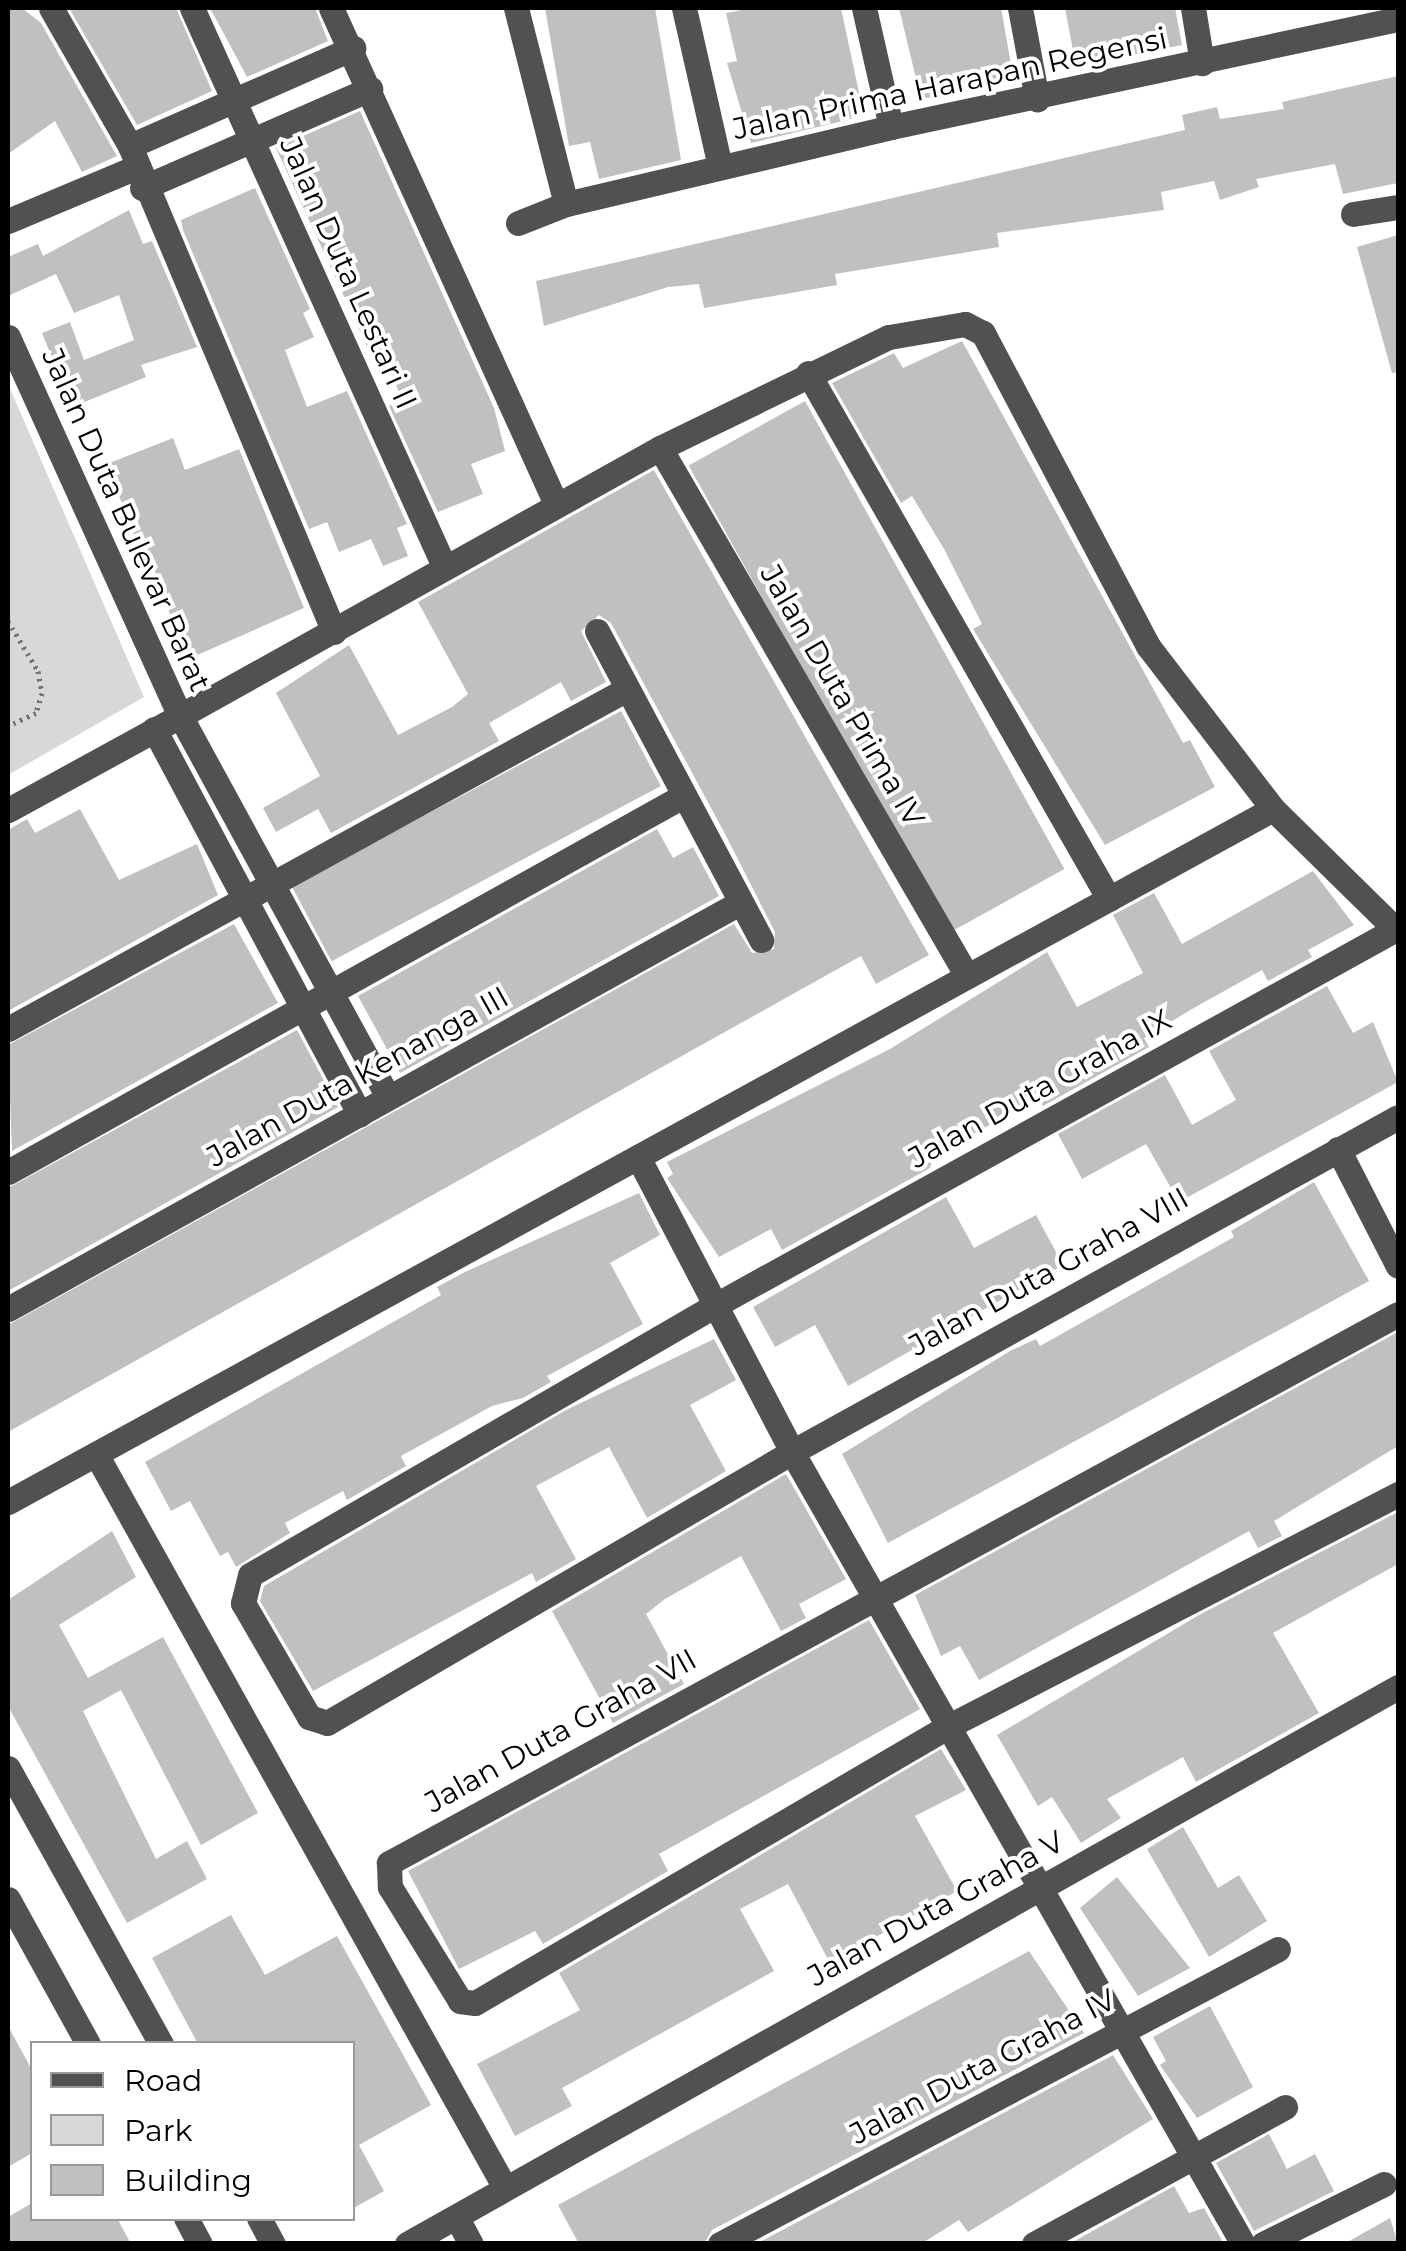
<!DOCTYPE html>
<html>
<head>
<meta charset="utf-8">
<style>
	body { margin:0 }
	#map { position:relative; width:1406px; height:2251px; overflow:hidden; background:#fff; font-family:Montserrat,sans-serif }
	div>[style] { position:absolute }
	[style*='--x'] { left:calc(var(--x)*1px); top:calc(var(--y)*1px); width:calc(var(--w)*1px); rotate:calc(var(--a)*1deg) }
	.green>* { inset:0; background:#d8d8d8 }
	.building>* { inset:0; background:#c0c0c0; transform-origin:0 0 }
	.path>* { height:5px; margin-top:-2.5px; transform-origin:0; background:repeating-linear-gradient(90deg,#737373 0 2.5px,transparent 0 7.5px) }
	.minor>* { height:25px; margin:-12.5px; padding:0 12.5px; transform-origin:12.5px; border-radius:12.5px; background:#515151 }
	span { translate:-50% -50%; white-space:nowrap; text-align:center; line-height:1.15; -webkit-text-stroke:8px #fff; paint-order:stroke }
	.street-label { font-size:30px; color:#000 }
	.frame { position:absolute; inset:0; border:10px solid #000; pointer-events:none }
	.legend { position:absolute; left:30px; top:2041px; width:325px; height:180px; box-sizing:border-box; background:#fff; border:2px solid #999; margin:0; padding:12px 18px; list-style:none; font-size:30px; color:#000 }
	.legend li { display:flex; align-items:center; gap:20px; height:50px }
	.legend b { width:50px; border:2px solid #999 }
</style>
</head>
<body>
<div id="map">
	<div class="green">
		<div style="clip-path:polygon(8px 384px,144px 697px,8px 775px)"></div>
	</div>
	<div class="building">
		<div style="clip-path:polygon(8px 8px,22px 8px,41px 23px,117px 156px,82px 172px,55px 121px,8px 154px)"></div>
		<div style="clip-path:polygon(69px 8px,176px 8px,212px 91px,137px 125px)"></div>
		<div style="clip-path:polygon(210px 8px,315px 8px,328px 41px,247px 77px)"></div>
		<div style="clip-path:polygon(545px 8px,655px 8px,681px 160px,599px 179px,590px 142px,569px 146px)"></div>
		<div style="clip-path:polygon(752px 8px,841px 8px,864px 116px,751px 143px,727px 63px,737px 61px,726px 13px)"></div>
		<div style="clip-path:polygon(899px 8px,1001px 8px,1014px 81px,921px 99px)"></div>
		<div style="clip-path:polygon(1065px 8px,1175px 8px,1182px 45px,1076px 66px)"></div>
		<div style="clip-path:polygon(1398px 76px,1398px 183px,1343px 194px,1335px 164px,1256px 179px,1259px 187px,1220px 200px,1214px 181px,1161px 192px,1164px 210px,997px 233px,999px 247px,835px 274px,837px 285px,704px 308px,699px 284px,668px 287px,544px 326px,536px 281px,1185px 130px,1182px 115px,1217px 107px,1220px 119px,1284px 109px,1282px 102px)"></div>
		<div style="clip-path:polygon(360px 111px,494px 408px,505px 451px,471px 464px,483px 494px,438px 512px,389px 406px,402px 401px,387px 361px,376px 366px,276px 148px)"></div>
		<div style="clip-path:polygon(255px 188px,310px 309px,303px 313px,314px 337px,285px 350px,307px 407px,347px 391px,407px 524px,397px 528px,408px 556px,383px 566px,371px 539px,339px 552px,327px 522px,309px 529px,183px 230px,181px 220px)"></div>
		<div style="clip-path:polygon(129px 210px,143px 244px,152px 241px,197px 347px,141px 365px,146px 377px,72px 407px,42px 333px,70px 322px,84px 360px,134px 340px,119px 295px,74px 313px,56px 274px,8px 296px,8px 257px,38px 244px,43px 256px)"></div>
		<div style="clip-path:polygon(1398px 235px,1398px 372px,1392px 373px,1357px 247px)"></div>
		<div style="clip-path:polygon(962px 341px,1183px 743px,1190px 740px,1215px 787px,1105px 845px,973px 629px,982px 624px,944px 549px,912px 496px,901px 503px,832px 383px,894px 353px,903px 368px)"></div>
		<div style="left:805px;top:401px;width:535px;height:133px;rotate:61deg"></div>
		<div style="clip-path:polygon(173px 438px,185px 470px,239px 449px,304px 608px,186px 660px,143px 537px,136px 540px,107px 464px)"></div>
		<div style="clip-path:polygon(654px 470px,929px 955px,876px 984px,861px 956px,8px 1432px,8px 1325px,734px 924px,752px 953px,774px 949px,775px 932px,723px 830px,611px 623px,599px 615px,581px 631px,606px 682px,571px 701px,561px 682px,489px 723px,499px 741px,331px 833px,318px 809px,276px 832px,263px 808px,320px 776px,276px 693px,349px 645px,398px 735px,452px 707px,468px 694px,418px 602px)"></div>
		<div style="left:621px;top:711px;width:85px;height:373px;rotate:62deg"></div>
		<div style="clip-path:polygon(80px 809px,119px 880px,197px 844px,218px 895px,8px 1011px,8px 830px,27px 819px,35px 833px)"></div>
		<div style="clip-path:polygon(657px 829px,673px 858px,693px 847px,719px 896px,400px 1073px,358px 996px)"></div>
		<div style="clip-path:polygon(1313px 871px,1354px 925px,1308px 950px,1312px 957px,1268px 981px,1262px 970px,1192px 1009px,1144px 1038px,1149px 1047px,1043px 1106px,1039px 1099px,995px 1122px,933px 1156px,930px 1168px,782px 1250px,771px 1229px,719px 1257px,667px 1178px,673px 1174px,667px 1162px,890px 1049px,1047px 952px,1077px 1007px,1143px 973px,1113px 915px,1154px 893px,1182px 944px)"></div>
		<div style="clip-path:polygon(234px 924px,278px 1003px,12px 1151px,8px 1045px)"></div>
		<div style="clip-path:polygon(1327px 986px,1353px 1033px,1373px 1022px,1398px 1082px,1179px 1202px,1146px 1144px,1082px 1179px,1058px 1134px,1165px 1075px,1192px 1125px,1236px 1100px,1209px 1051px)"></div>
		<div style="clip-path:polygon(297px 1030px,338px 1107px,8px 1291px,8px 1188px)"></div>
		<div style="clip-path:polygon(1314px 1182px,1369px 1281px,888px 1543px,842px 1454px,1010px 1351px,1036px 1339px,1040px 1346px,1234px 1237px,1231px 1231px)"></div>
		<div style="clip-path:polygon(639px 1193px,660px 1235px,610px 1263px,643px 1324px,547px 1376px,551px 1382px,523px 1398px,492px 1406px,401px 1456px,406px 1466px,347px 1500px,343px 1491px,285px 1523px,290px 1533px,236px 1567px,228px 1552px,220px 1556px,190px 1501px,171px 1511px,145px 1462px,441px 1295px,437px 1287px,465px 1272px)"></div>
		<div style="clip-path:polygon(946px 1197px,974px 1248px,1036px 1215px,1063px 1265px,848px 1386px,815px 1325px,775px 1347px,753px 1307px)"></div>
		<div style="clip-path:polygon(1398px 1332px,1398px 1446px,1274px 1521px,1282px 1536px,1258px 1548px,1249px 1531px,979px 1680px,960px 1646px,941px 1656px,915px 1595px)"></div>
		<div style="clip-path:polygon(714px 1339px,736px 1380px,690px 1405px,726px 1471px,647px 1518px,609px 1447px,536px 1486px,576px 1559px,536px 1582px,532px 1573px,313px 1691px,260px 1601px,264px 1586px,566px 1410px)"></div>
		<div style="clip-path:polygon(786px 1474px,846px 1579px,799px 1604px,806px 1618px,781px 1631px,741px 1556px,665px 1599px,646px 1614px,684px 1684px,613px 1723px,552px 1611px)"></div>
		<div style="clip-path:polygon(1398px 1512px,1398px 1564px,1273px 1633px,1319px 1713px,1196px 1782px,1183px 1757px,1107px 1799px,1121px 1818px,1081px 1843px,1052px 1797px,1038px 1806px,997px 1735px,1199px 1615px)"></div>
		<div style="clip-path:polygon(112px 1531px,136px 1577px,59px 1625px,88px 1678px,163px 1637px,258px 1813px,201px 1845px,121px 1690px,83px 1711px,156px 1859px,187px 1841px,207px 1879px,127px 1923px,8px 1706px,8px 1600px)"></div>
		<div style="clip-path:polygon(869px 1620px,920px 1709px,659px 1854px,668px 1871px,543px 1944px,535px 1931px,459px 1969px,408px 1871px)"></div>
		<div style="clip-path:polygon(941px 1749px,966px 1790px,915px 1816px,957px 1891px,830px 1963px,788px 1884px,740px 1909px,774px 1971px,562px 2088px,572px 2106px,515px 2136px,477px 2064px,580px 2010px,559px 1973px)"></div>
		<div style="clip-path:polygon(1183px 1827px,1218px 1888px,1239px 1875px,1267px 1921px,1209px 1957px,1147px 1849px)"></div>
		<div style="clip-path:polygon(1117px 1877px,1190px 1968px,1138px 1996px,1080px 1908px)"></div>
		<div style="clip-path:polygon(231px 1915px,265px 1975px,337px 1936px,431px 2105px,359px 2145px,384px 2191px,352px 2209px,352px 2044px,198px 2044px,152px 1958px)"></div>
		<div style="clip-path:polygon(1029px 1951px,1084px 2033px,712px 2230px,704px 2244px,579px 2244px,558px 2205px)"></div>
		<div style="clip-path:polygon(1210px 2006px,1253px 2087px,1197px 2118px,1160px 2065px,1166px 2061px,1153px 2037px)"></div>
		<div style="clip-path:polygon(8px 2026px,32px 2070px,32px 2153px,8px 2167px)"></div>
		<div style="clip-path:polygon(1113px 2055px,1153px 2119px,968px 2232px,959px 2220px,921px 2244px,756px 2244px)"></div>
		<div style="clip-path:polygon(1269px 2134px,1287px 2169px,1315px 2154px,1334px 2191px,1254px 2231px,1216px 2163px)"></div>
		<div style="clip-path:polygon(1174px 2186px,1189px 2213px,1204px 2208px,1224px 2244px,1069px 2244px)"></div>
		<div style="clip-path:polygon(32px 2203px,32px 2218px,117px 2218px,131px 2244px,8px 2244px,8px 2217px)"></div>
		<div style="clip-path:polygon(1390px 2218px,1398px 2244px,1344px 2244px)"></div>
	</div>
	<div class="path">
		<div style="--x:8;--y:621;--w:58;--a:59"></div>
		<div style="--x:38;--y:671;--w:22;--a:80"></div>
		<div style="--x:42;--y:693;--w:21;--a:107"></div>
		<div style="--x:36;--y:713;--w:31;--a:155"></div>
	</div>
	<div class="minor">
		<div style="--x:51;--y:8;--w:159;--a:60.2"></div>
		<div style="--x:130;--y:146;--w:527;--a:67.23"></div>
		<div style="--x:192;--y:8;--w:612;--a:65.7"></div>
		<div style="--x:331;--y:8;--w:545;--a:65.6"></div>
		<div style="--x:516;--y:8;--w:202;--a:75.7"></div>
		<div style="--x:684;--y:8;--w:163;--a:77.2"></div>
		<div style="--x:864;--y:8;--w:122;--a:77.2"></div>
		<div style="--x:1020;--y:8;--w:93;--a:79.4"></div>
		<div style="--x:1193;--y:8;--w:56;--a:80.7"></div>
		<div style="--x:130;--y:146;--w:244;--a:-23.7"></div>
		<div style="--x:142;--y:188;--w:249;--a:-23.5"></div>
		<div style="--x:1353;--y:214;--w:46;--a:-8.8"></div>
		<div style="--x:8;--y:221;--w:137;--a:-22.8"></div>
		<div style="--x:518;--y:223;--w:52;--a:-21.6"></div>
		<div style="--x:566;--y:204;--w:334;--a:-13.3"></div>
		<div style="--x:891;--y:127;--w:518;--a:-12.03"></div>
		<div style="--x:8;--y:337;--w:416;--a:65.6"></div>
		<div style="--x:180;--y:716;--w:196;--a:151.3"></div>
		<div style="--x:808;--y:373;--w:606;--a:60.22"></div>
		<div style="--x:660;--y:448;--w:611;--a:59.82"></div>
		<div style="--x:597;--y:631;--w:350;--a:62"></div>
		<div style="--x:154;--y:729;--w:437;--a:61.9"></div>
		<div style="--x:1396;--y:929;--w:779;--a:151.07"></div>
		<div style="--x:714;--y:1306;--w:536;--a:149.9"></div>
		<div style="--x:250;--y:1575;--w:29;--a:104"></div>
		<div style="--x:243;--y:1603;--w:132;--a:59.9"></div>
		<div style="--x:309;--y:1717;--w:19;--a:18"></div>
		<div style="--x:327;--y:1723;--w:538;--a:-30.23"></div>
		<div style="--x:792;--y:1452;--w:692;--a:-28.93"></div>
		<div style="--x:8;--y:1029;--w:706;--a:-28.78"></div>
		<div style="--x:388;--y:1097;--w:434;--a:-118.6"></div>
		<div style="--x:180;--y:716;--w:550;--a:-29.18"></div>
		<div style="--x:660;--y:448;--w:254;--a:-25.9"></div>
		<div style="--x:889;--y:337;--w:77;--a:-9.7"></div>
		<div style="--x:965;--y:324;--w:20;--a:27"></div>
		<div style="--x:983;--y:333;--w:354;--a:62.2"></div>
		<div style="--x:1148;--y:646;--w:205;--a:52.5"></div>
		<div style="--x:1273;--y:809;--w:175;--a:44.5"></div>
		<div style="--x:1338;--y:1149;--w:131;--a:62.9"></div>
		<div style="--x:638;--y:1157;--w:333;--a:62.4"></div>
		<div style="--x:792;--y:1452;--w:911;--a:60.34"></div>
		<div style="--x:8;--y:1172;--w:773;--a:-29.12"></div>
		<div style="--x:8;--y:1309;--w:838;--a:-29.04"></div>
		<div style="--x:1398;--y:1314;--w:1149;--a:151.45"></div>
		<div style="--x:389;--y:1863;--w:24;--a:88"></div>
		<div style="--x:390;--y:1887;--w:134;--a:58.4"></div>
		<div style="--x:460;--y:2001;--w:15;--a:8"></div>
		<div style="--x:475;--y:2003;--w:547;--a:-30.32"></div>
		<div style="--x:947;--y:1727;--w:508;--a:-27.32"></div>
		<div style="--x:96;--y:1454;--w:840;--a:60.87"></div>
		<div style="--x:8;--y:1502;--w:1442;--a:-28.72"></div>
		<div style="--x:8;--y:1768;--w:316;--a:61"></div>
		<div style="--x:8;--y:1899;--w:166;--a:61.1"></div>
		<div style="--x:186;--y:2218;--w:30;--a:62"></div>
		<div style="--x:259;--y:2218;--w:30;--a:62"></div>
		<div style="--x:457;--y:2218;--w:30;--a:62"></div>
		<div style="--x:407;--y:2244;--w:1137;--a:-29.34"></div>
		<div style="--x:720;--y:2244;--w:631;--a:-27.86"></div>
		<div style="--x:1034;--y:2244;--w:286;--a:-28.6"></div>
		<div style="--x:1263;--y:2244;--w:135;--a:-26.4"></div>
	</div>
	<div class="street-label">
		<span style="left:950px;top:84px;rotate:-12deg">Jalan Prima Harapan Regensi</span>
		<span style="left:348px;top:273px;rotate:66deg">Jalan Duta Lestari II</span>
		<span style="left:126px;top:520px;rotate:66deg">Jalan Duta Bulevar Barat</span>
		<span style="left:842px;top:696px;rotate:60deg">Jalan Duta Prima IV</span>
		<span style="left:358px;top:1077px;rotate:-29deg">Jalan Duta Kenanga III</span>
		<span style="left:1040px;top:1089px;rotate:-29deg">Jalan Duta Graha IX</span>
		<span style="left:1049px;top:1272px;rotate:-29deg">Jalan Duta Graha VIII</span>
		<span style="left:561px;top:1731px;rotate:-29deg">Jalan Duta Graha VII</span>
		<span style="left:936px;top:1909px;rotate:-29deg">Jalan Duta Graha V</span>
		<span style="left:983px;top:2067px;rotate:-28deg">Jalan Duta Graha IV</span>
	</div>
	<div class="frame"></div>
	<ul class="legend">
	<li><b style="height:12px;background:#515151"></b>Road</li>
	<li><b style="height:28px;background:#d8d8d8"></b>Park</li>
	<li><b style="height:28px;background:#c0c0c0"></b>Building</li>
	</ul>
</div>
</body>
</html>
